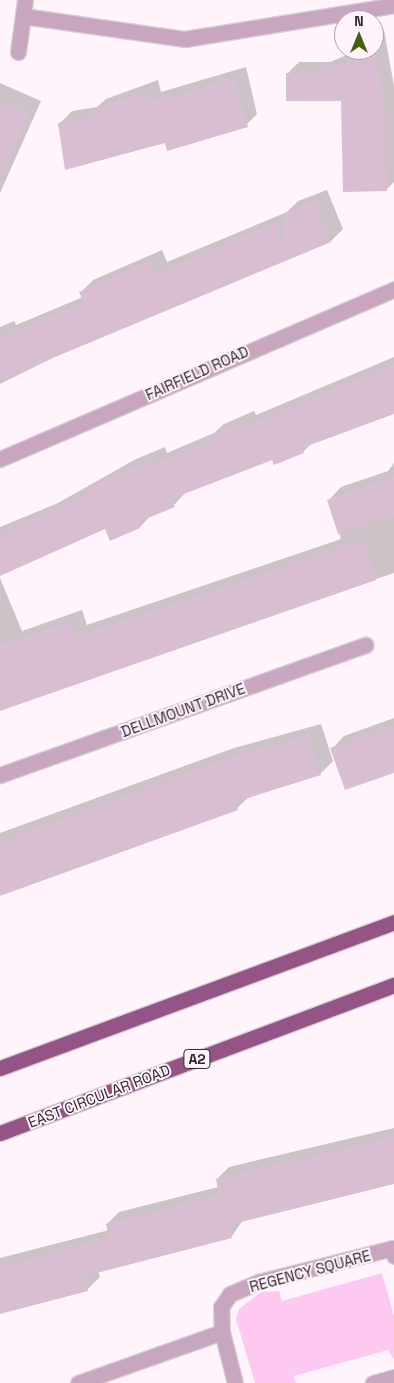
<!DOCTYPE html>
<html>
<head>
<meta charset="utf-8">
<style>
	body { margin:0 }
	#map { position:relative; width:394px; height:1383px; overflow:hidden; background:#fff4fc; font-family:"Space Grotesk",sans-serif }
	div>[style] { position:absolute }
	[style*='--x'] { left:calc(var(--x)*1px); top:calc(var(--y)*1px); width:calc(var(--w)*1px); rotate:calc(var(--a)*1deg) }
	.green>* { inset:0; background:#fec9f1 }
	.shadow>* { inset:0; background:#0003 }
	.building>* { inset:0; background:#d9bed2 }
	.roads { filter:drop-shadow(1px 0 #dacfd7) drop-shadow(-1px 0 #dacfd7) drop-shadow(0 1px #dacfd7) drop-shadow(0 -1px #dacfd7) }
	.minor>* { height:15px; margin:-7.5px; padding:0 7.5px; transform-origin:7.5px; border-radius:7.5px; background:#c8a6bf }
	.trunk>* { height:15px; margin:-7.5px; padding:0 7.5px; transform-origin:7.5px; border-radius:7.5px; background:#945486 }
	span { translate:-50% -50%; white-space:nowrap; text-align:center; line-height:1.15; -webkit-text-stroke:4px #fff4fc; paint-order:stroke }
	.shield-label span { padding:1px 4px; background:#fff4fc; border:1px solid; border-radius:4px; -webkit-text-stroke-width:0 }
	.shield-label { font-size:14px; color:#31272e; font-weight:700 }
	.street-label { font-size:15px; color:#31272e }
	.north { position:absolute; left:334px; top:10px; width:50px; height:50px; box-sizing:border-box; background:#fff4fc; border:1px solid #ada2aa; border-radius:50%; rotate:0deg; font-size:14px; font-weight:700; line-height:20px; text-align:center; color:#31272e }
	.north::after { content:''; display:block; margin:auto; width:18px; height:22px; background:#48600d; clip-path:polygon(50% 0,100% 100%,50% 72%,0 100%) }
</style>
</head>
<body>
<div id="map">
	<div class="green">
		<div style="clip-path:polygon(382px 1273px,394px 1316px,394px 1359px,388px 1350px,294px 1376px,296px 1383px,255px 1383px,236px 1319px,239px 1309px,261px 1292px,279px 1291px,282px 1301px)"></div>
	</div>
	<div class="shadow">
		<div style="clip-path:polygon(384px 30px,394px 86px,394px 182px,386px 190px,342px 100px,287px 74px,299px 62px,330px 62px,347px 55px,346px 50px,374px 50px,374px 32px)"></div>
		<div style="clip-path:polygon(246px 67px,257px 114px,244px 127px,166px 141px,59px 124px,72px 111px,97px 107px,106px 99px,158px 80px,161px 92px)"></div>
		<div style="clip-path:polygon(0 83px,41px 101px,0 193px)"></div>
		<div style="clip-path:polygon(327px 190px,343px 229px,331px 241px,93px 338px,0 384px,0 327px,14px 321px,16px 325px,83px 297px,81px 292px,93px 280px,162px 250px,167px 262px,287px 212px,298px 201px)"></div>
		<div style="clip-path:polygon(394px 357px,394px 411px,312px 443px,303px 452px,273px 458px,186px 492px,174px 505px,152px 514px,140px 527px,106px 528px,0 575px,0 527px,58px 503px,136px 459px,165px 447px,167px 453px,214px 433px,224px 424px,254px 411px,256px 415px)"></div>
		<div style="clip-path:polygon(394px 463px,394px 573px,132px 660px,0 710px,0 578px,22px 631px,82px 610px,87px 625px,341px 539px,329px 500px,341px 487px,388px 471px)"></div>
		<div style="clip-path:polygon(394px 718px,394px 771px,332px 749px,344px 736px)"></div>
		<div style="clip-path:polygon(321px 724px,333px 761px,320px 774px,250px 796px,237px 808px,0 891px,0 833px,234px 748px)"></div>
		<div style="clip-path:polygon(394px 1128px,394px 1183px,243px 1220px,232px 1236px,98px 1271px,100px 1277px,88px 1289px,0 1312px,0 1258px,109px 1230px,107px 1224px,119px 1212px,218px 1187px,217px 1179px,229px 1167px)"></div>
	</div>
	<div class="building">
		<div style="clip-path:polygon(345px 50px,374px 50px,377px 62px,385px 110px,387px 191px,343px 192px,341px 101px,286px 101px,286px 73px,322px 73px,322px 68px,347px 64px)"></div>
		<div style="clip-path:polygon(234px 79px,248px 127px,167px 151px,165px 143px,65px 170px,58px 123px,93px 117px,92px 111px,146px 92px,149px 103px)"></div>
		<div style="clip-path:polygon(0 100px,29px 113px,0 180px)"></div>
		<div style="clip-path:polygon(315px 201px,331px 242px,0 380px,0 338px,84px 303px,79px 292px,149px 261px,155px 274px,276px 223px,284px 251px,285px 213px)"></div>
		<div style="clip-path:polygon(394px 364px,394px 414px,302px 448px,304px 453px,274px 465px,272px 460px,171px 499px,175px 507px,138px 522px,140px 528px,110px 541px,105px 529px,0 576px,0 535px,89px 493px,87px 488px,152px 459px,154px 464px,212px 440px,210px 436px,242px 423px,244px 427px)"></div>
		<div style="clip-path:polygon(394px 476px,394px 515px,338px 534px,327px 500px)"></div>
		<div style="clip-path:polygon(363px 539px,376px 580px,0 711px,0 646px,70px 622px,75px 637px)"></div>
		<div style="clip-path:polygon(394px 726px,394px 773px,345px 790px,330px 748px)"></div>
		<div style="clip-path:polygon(308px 735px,321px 775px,235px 802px,238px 810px,0 896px,0 842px,221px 760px)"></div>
		<div style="clip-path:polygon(394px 1137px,394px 1184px,229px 1225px,232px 1238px,85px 1276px,88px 1291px,0 1314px,0 1267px,109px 1238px,106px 1224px,219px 1195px,216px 1179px)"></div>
	</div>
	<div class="roads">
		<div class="minor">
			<div style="--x:23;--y:16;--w:164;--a:8.1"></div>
			<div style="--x:185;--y:39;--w:212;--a:-9.2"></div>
			<div style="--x:18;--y:52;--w:52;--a:-82.3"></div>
			<div style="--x:0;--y:459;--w:429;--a:-23.3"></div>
			<div style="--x:0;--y:775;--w:388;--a:-19.6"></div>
			<div style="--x:78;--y:1383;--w:153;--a:-19.5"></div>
			<div style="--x:235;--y:1383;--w:53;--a:-104.3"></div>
			<div style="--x:222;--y:1332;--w:25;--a:-92"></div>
			<div style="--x:221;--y:1307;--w:16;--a:-55"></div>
			<div style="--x:230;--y:1294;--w:30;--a:-23"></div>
			<div style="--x:258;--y:1282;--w:138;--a:-14.2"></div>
			<div style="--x:392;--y:1248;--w:8;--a:76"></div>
			<div style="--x:373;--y:1383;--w:22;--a:-16"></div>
		</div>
		<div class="trunk">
			<div style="--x:0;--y:1068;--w:420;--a:-20.3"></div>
			<div style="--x:0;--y:1133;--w:421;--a:-20.6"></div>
		</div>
	</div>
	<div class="shield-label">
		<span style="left:197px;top:1059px">A2</span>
	</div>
	<div class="street-label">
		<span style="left:197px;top:373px;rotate:-24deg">FAIRFIELD ROAD</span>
		<span style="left:183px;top:710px;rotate:-20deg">DELLMOUNT DRIVE</span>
		<span style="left:99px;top:1096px;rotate:-21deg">EAST CIRCULAR ROAD</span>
		<span style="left:310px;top:1271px;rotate:-15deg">REGENCY SQUARE</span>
	</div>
	<div class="north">N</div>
</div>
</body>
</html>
